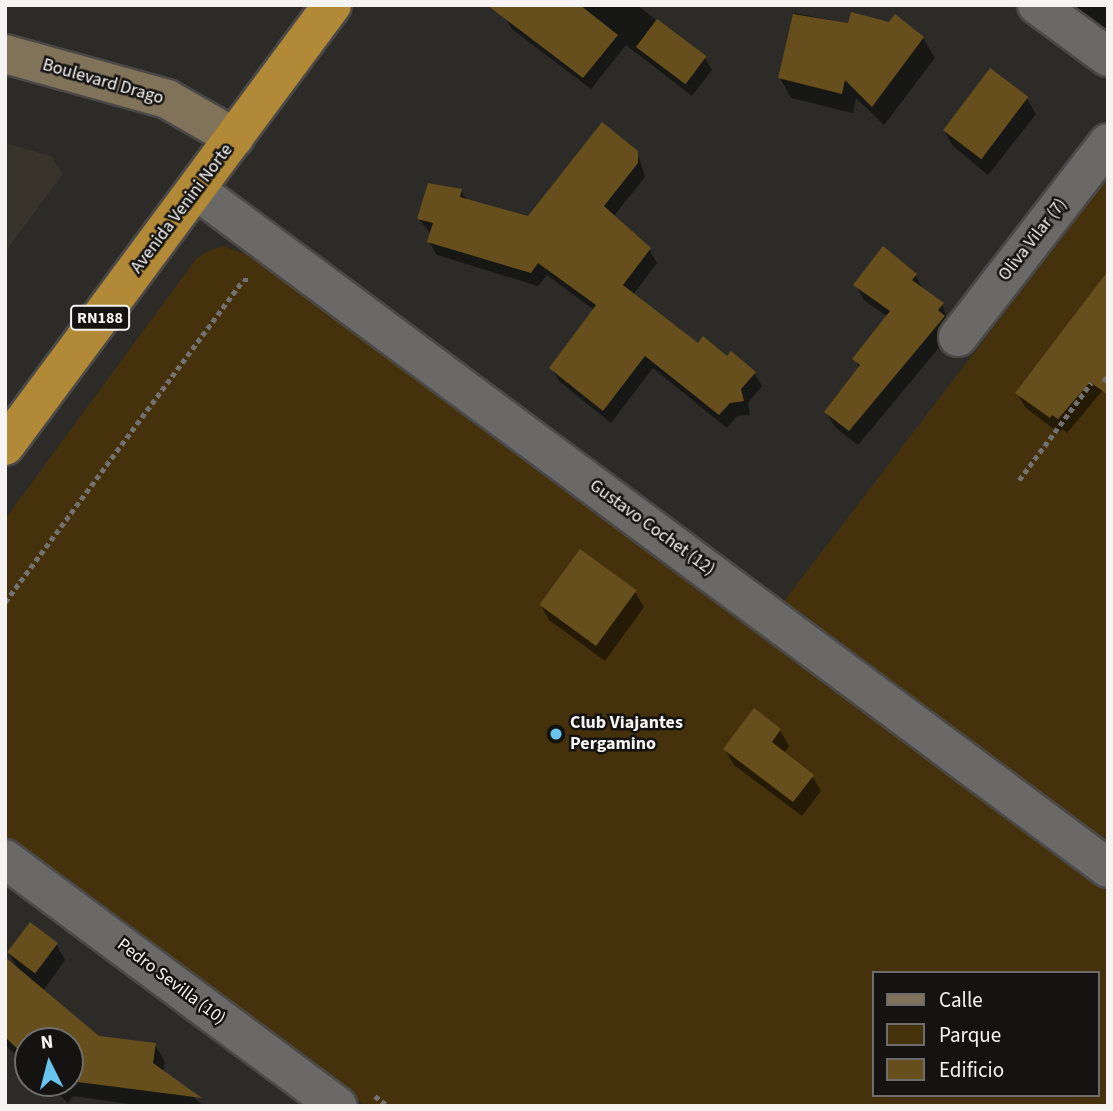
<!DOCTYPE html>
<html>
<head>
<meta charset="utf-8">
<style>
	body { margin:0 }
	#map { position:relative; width:1113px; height:1111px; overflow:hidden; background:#2c2b28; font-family:"Source Sans 3",sans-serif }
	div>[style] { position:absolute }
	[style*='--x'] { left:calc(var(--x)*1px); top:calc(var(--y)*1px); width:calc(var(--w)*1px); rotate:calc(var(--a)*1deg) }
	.built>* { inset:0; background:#38342c }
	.green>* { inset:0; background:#45320d }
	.shadow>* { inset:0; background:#0007 }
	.building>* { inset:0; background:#674f1d; transform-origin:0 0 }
	.path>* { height:4.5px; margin-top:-2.25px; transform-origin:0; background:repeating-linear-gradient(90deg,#72716f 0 5px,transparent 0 8.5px) }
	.roads { filter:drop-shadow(2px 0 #4b4947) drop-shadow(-2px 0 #4b4947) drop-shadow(0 2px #4b4947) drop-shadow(0 -2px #4b4947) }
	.street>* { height:38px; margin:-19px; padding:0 19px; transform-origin:19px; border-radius:19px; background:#6b6967 }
	.secondary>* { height:38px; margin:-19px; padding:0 19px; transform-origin:19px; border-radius:19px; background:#807359 }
	.highway>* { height:38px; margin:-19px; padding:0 19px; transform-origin:19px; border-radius:19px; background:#b28937 }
	.dots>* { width:19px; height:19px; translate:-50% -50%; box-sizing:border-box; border:4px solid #141312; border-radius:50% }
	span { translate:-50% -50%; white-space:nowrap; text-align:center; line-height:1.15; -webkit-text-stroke:5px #141312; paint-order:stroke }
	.shield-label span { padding:2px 5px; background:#141312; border:2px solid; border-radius:5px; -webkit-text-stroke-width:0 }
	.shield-label { font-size:16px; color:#f5f4f3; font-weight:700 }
	.street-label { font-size:18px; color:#f5f4f3 }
	.poi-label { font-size:18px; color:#f5f4f3; font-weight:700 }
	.left { translate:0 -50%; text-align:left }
	.frame { position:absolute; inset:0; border:7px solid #f5f4f3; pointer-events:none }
	.legend { position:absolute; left:872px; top:971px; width:228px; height:126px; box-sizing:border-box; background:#141312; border:2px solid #6e6d6c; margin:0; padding:9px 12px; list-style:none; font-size:21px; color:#f5f4f3 }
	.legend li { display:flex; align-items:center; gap:14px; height:35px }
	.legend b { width:35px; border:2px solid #6e6d6c }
	.north { position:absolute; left:14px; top:1027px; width:70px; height:70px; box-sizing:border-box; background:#141312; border:2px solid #6e6d6c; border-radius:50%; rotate:354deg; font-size:19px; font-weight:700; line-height:28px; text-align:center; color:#f5f4f3 }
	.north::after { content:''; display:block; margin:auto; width:24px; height:32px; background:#69c4f0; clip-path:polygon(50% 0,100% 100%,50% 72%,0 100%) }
</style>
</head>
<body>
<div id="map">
	<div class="built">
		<div style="clip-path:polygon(5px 143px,51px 156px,63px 174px,5px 252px)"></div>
	</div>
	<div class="green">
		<div style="clip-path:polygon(evenodd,1108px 178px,1108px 1106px,366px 1106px,5px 837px,5px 519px,196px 259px,208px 251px,223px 246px,252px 256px,761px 631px,1108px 178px,873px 973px,1097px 973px,1097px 1095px,873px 1095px,873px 973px)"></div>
	</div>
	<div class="shadow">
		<div style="clip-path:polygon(514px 5px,637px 5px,705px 58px,712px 70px,692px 96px,626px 45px,591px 89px,512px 29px,505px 17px)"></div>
		<div style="clip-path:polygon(1066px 5px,1108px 5px,1108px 34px)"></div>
		<div style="clip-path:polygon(795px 13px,923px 38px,935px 58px,884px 125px,856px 98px,853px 113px,791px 98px,780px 78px)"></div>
		<div style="clip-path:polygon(990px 71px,1027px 99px,1036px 114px,988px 175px,953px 146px,944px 130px)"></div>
		<div style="clip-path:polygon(637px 152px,645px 177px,613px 217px,649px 249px,657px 263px,633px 295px,698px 346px,754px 373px,762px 386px,748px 403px,750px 415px,737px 416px,727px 428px,653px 368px,611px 423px,559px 381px,551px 368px,594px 310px,547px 275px,538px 286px,437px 255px,429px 242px,431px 234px,419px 219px,461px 191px,467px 200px,529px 218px)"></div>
		<div style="clip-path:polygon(915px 275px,924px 290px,942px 304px,952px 332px,858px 445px,835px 427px,826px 412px,860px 369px,854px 359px,888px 317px,864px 300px,856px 285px)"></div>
		<div style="clip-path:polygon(1096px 289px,1108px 384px,1067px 433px,1062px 429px,1059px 433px,1026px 408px,1017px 393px)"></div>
		<div style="clip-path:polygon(635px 592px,644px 607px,605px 661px,549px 620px,540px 604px)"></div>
		<div style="clip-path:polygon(780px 730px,789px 746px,784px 753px,812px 776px,821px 791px,802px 816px,734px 765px,725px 749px)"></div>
		<div style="clip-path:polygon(56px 944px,65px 960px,43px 991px,99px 1037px,155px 1045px,165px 1062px,163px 1072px,204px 1106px,143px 1106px,73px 1096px,68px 1103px,47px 1083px,70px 1083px,70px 1041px,28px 1041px,28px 1065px,5px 1045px,5px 986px,18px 969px,8px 952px)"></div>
	</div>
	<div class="building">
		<div style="clip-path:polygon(487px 5px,580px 5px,618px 35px,583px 78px)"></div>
		<div style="clip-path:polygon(851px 12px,889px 22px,895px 14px,924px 37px,872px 107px,845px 80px,842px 94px,778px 78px,793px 14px,848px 23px)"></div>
		<div style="left:657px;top:19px;width:62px;height:35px;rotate:37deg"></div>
		<div style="left:990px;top:68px;width:48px;height:78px;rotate:37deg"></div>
		<div style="clip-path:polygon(602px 122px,638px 151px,638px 163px,604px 206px,651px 248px,623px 285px,698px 343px,703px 336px,727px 356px,731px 351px,756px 372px,741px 389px,744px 401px,730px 403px,719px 415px,645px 356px,603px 411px,549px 368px,596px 305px,538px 263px,531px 273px,427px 242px,433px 223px,417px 219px,428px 183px,462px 189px,460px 197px,528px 216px)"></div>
		<div style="clip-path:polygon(883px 246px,917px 274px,912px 280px,944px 303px,938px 310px,945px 316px,849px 431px,824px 412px,860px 365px,852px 359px,890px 311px,853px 285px)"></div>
		<div style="clip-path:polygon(1108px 271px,1108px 395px,1090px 382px,1058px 419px,1052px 415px,1050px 418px,1015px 393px)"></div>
		<div style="left:580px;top:549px;width:70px;height:69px;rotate:36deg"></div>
		<div style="clip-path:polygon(754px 708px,781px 729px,772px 742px,814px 775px,793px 802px,723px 749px)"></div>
		<div style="left:30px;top:922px;width:35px;height:38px;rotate:37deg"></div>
		<div style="clip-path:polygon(5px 957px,99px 1036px,156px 1043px,153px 1063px,202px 1098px,70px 1081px,70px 1041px,28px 1041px,28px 1059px,5px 1037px)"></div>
	</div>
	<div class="path">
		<div style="--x:1103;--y:378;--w:6;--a:31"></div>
		<div style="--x:1019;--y:480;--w:121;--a:-53.4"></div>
		<div style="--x:5;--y:602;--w:400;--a:-53.5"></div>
		<div style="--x:243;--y:280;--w:5;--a:0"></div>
		<div style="--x:375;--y:1096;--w:16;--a:38"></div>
	</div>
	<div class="roads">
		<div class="street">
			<div style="--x:1037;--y:5;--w:88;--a:36.2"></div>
			<div style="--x:196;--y:190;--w:1136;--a:36.63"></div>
			<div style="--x:958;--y:337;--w:245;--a:-52.3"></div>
			<div style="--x:5;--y:859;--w:414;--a:36.6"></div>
		</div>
		<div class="secondary">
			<div style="--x:5;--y:54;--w:168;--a:15.5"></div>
			<div style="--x:167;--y:99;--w:78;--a:29.8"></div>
		</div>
		<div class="highway">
			<div style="--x:5;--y:446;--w:549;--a:-53.44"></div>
		</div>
	</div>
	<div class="dots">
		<div style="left:556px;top:734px;background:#69c4f0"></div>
	</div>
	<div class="shield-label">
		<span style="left:100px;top:318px">RN188</span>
	</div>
	<div class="street-label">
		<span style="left:103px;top:82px;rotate:16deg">Boulevard Drago</span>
		<span style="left:182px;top:209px;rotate:-53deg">Avenida Venini Norte</span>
		<span style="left:1033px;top:240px;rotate:-52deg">Oliva Vilar (7)</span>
		<span style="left:652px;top:528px;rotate:36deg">Gustavo Cochet (12)</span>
		<span style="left:171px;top:982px;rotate:37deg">Pedro Sevilla (10)</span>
	</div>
	<div class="poi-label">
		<span class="left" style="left:570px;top:734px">Club Viajantes<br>Pergamino</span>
	</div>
	<div class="frame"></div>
	<ul class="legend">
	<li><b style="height:9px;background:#807359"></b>Calle</li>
	<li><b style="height:19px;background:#45320d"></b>Parque</li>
	<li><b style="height:19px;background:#674f1d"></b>Edificio</li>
	</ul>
	<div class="north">N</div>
</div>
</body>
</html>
